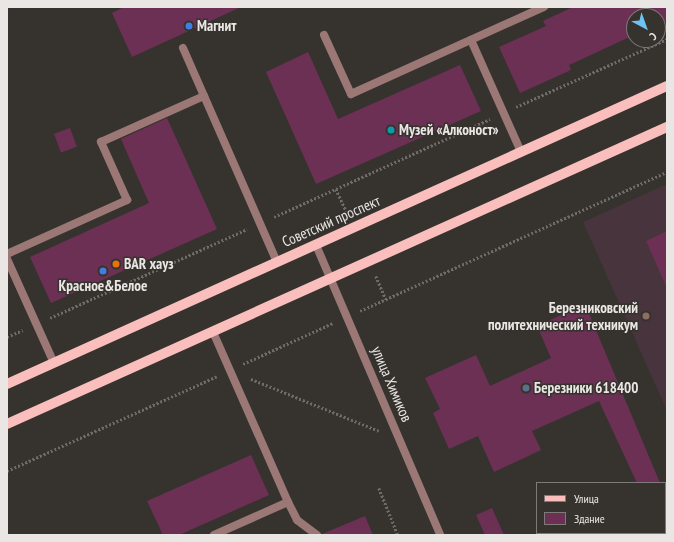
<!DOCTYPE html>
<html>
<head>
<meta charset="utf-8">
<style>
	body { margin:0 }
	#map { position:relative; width:674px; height:542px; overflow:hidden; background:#36322e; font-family:"PT Sans Narrow",sans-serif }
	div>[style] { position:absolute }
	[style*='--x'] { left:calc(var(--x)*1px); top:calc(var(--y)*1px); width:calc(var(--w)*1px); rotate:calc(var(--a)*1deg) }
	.education>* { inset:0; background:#47343d }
	.building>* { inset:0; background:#6d3055; transform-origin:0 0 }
	.path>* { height:2.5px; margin-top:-1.25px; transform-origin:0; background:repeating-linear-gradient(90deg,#6f6b68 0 2px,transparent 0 4px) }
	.service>* { height:8px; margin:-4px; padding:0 4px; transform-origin:4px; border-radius:4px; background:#9b7776 }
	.minor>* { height:8px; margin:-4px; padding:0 4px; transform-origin:4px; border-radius:4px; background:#9b7776 }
	.primary>* { height:10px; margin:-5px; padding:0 5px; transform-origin:5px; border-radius:5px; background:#fabfbc }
	.dots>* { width:11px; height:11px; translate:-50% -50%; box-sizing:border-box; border:2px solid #36322e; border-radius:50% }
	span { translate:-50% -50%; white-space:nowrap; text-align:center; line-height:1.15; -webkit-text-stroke:3px #36322e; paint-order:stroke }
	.poi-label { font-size:15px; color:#e9e6e4; font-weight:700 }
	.left { translate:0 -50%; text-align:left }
	.right { translate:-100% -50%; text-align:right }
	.street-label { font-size:15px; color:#e9e6e4 }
	.frame { position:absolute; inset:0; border:8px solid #e9e6e4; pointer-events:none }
	.legend { position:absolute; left:536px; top:482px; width:130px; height:52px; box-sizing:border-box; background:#36322e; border:1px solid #7e7a77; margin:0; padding:5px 7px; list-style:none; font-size:12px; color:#e9e6e4 }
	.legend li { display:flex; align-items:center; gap:8px; height:20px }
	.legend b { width:20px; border:1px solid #7e7a77 }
	.north { position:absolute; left:626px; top:8px; width:40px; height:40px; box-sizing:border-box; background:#36322e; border:1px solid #7e7a77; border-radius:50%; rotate:139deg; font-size:11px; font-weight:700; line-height:16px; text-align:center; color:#e9e6e4 }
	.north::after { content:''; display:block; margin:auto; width:14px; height:18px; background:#6dc2f3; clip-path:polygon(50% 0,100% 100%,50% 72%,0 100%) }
</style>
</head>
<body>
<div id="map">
	<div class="education">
		<div style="clip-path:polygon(667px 184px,667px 411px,583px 222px)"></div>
	</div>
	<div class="building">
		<div style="clip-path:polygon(124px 7px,241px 7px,132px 57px,112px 13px)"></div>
		<div style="clip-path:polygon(573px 7px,667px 7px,667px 20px,658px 24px,658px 16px,634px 16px,634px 35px,569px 65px,571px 70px,520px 93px,499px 47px,546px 26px,543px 21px)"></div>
		<div style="clip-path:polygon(308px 52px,338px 119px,460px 65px,481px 111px,316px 184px,266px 72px)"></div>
		<div style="clip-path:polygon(167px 118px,217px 229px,51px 303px,30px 257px,149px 203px,121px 139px)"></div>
		<div style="left:70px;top:128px;width:20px;height:17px;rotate:70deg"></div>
		<div style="clip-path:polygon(667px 231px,667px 288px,646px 241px)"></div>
		<div style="clip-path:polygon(585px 304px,660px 483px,637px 483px,599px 401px,532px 431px,541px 450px,494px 472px,478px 436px,449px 449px,433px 413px,440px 409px,425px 378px,476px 355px,490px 386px,551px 358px,537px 326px)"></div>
		<div style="clip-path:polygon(251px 455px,269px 495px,179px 535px,163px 535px,147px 501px)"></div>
		<div style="clip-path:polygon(492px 508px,504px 535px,485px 535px,476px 515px)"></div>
		<div style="clip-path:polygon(365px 516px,373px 535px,322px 535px,322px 534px)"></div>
	</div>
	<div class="path">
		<div style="--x:516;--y:107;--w:166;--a:-24.2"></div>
		<div style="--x:336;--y:189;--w:26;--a:65"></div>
		<div style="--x:274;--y:217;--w:237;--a:-24.4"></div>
		<div style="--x:376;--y:276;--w:25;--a:67"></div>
		<div style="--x:360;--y:311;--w:337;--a:-24.4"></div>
		<div style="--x:50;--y:318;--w:216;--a:-24.3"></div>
		<div style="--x:7;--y:337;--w:17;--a:-24"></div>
		<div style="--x:243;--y:364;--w:99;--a:-24.5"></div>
		<div style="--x:251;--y:379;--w:138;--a:22.1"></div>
		<div style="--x:7;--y:471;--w:230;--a:-24.3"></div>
		<div style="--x:379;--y:488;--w:51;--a:68"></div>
	</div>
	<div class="service">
		<div style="--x:324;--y:35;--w:65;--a:65.4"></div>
		<div style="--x:351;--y:94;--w:212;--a:-24.3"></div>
		<div style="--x:471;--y:40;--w:123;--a:65.9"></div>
		<div style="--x:183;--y:48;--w:234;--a:66.3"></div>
		<div style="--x:7;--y:254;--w:132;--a:-24.2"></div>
		<div style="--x:127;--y:200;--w:64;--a:-114.1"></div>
		<div style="--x:101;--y:142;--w:113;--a:-24.1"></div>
		<div style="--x:7;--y:259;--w:114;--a:65.7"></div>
		<div style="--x:213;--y:332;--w:186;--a:66.2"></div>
		<div style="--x:288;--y:502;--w:81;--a:156"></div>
		<div style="--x:288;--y:502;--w:20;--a:63"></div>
		<div style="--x:297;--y:520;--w:25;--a:37"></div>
	</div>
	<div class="minor">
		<div style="--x:316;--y:245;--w:315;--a:66.8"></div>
	</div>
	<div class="primary">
		<div style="--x:7;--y:384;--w:724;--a:-24.3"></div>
		<div style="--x:7;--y:424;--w:724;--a:-24.23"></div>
	</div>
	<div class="dots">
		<div style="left:189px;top:26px;background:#3f7fe0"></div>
		<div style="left:391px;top:130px;background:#0f9aa8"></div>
		<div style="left:116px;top:264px;background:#e8710a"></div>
		<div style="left:103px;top:271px;background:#3f7fe0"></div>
		<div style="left:646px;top:316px;background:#8d6e63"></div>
		<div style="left:526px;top:388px;background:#5c6f8a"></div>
	</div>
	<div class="poi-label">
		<span class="left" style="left:197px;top:26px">Магнит</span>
		<span class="left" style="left:399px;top:130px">Музей «Алконост»</span>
		<span class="left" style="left:124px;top:264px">BAR хауз</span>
		<span style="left:103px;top:286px">Красное&amp;Белое</span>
		<span class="right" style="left:638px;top:316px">Березниковский<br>политехнический техникум</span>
		<span class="left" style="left:534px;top:388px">Березники 618400</span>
	</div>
	<div class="street-label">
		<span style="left:331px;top:221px;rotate:-24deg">Советский проспект</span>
		<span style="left:392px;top:384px;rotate:67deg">улица Химиков</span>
	</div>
	<div class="frame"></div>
	<ul class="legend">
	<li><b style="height:5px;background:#fabfbc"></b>Улица</li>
	<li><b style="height:11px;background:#6d3055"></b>Здание</li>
	</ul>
	<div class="north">С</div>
</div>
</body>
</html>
